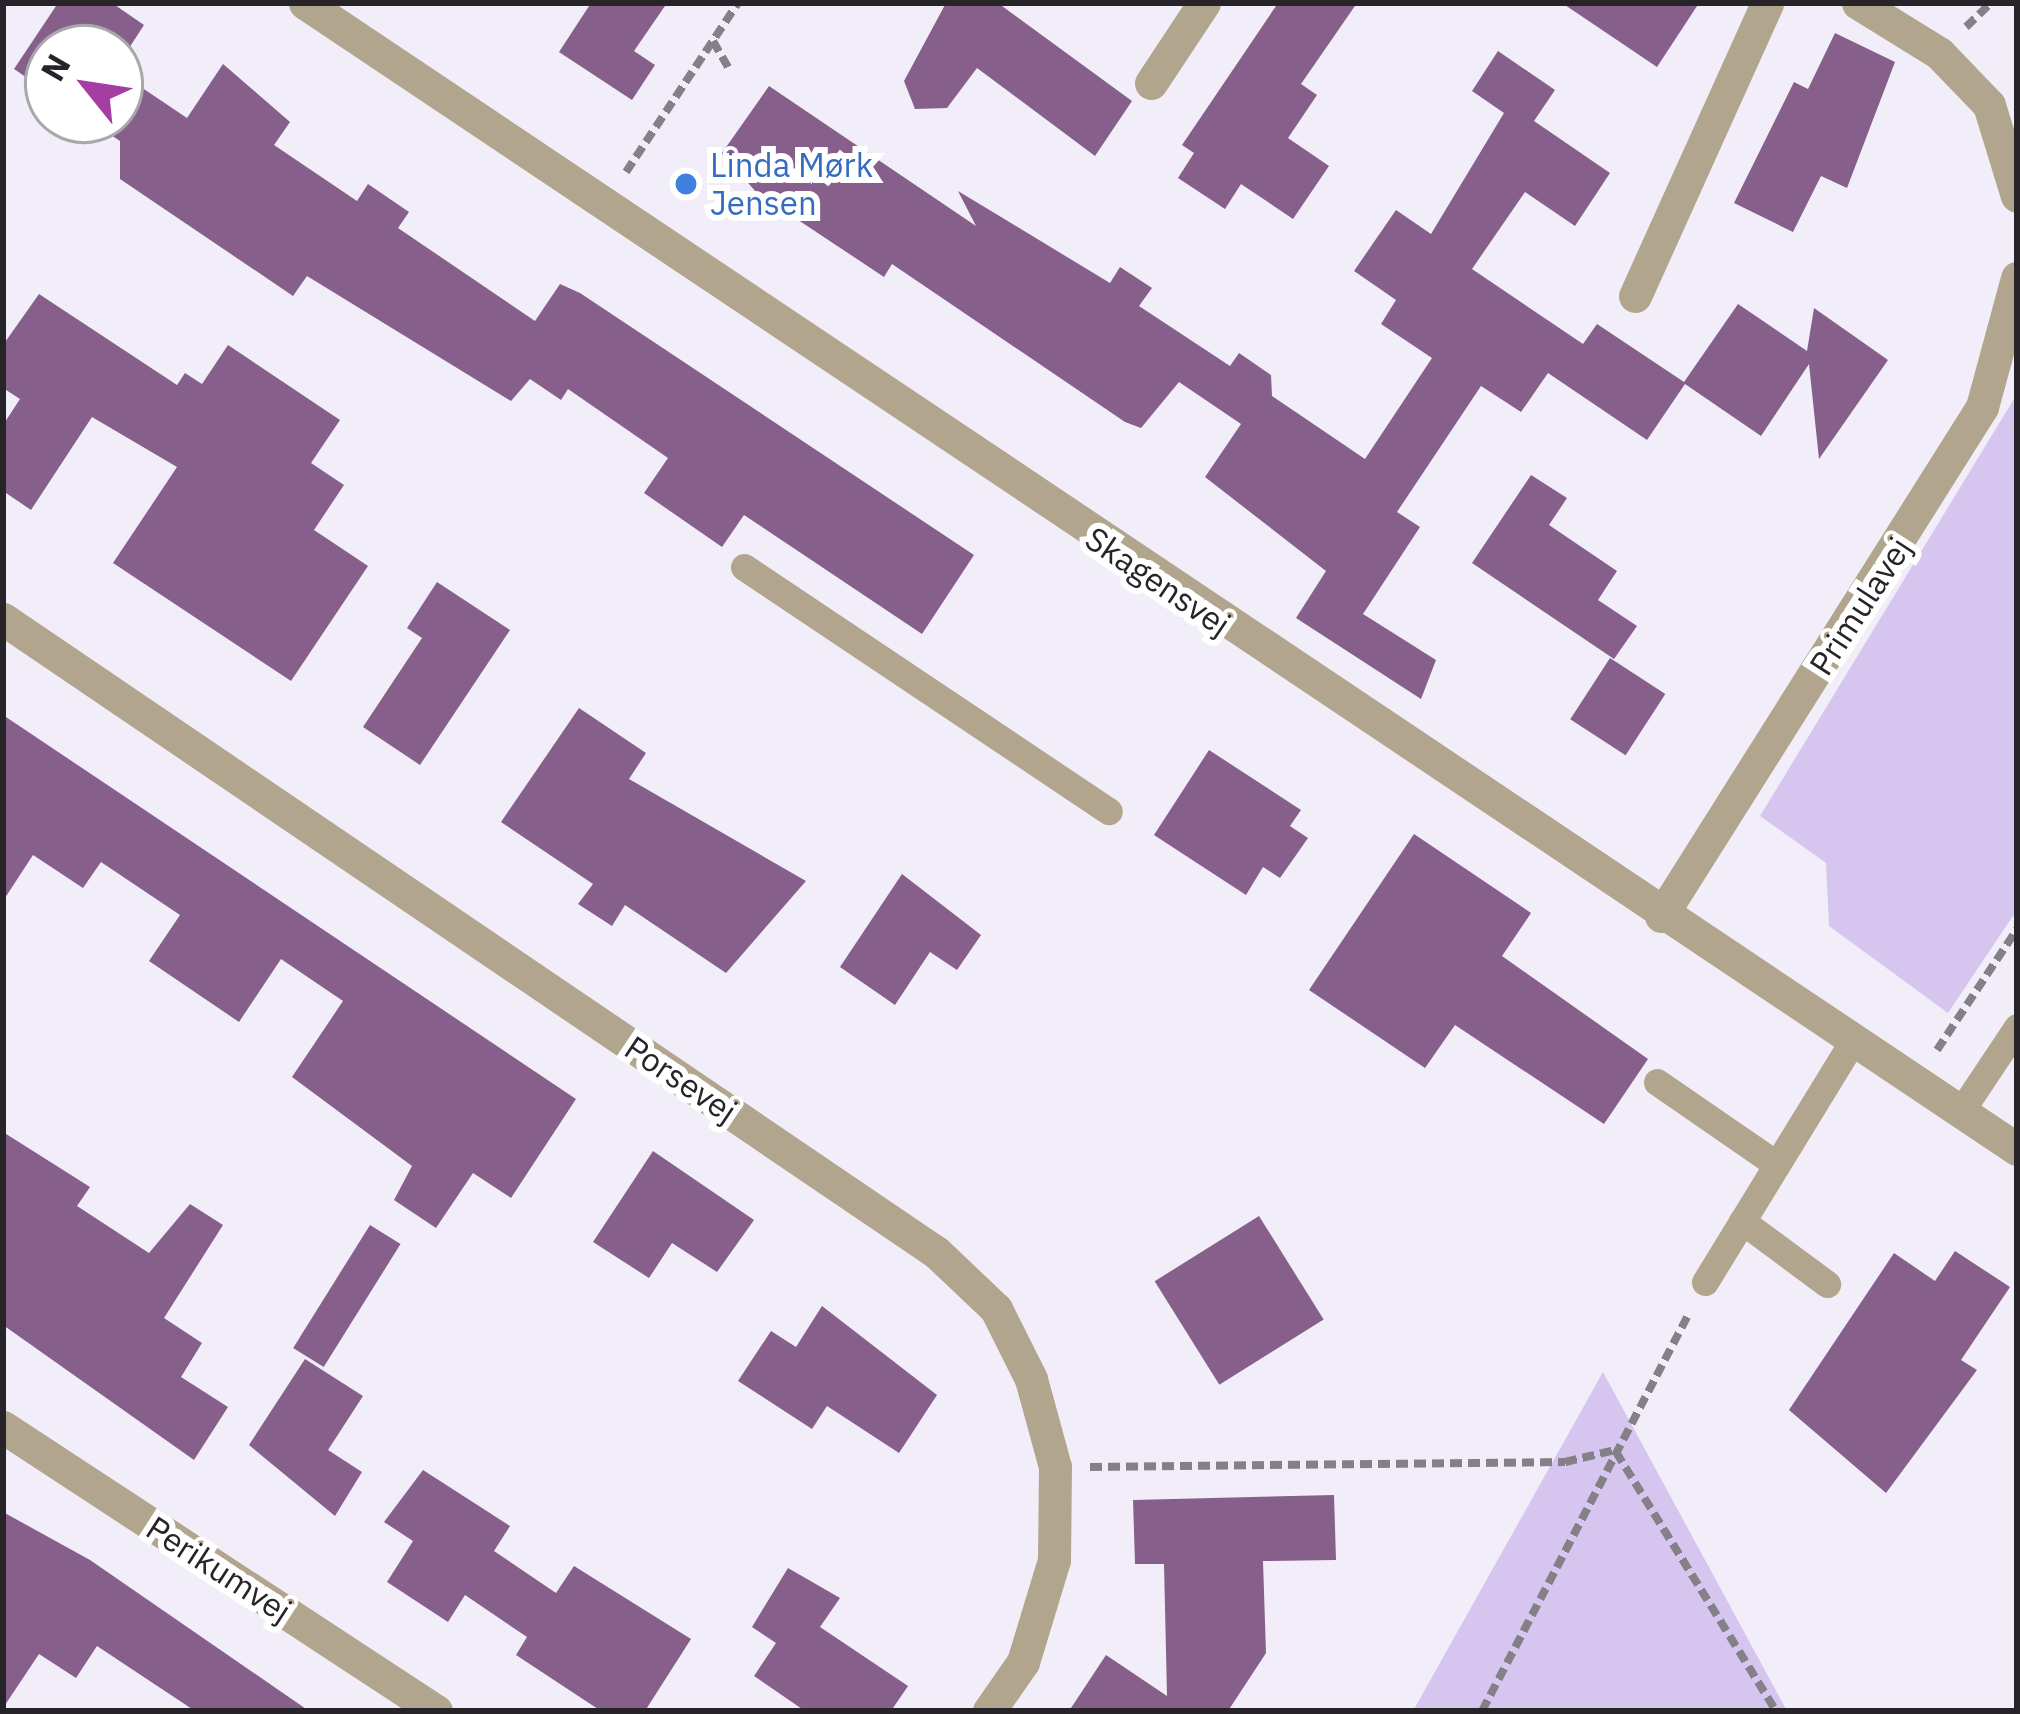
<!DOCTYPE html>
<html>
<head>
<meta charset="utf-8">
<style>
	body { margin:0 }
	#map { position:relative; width:2020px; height:1714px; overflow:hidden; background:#f2eef9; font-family:"IBM Plex Sans",sans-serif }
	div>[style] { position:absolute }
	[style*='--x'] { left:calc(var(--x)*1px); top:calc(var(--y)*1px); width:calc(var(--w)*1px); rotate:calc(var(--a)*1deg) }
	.green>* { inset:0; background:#d6c5ee }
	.building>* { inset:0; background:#875f8b; transform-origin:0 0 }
	.path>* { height:8px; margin-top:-4px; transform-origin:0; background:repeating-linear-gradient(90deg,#838087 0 12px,transparent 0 18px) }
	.service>* { height:27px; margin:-13.5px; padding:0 13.5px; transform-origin:13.5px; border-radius:13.5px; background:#b2a58d }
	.minor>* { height:33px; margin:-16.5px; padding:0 16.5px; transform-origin:16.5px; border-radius:16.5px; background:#b2a58d }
	.tertiary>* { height:33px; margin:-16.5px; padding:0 16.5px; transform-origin:16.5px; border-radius:16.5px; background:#b2a58d }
	.dots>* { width:33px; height:33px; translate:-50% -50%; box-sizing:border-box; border:6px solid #fff; border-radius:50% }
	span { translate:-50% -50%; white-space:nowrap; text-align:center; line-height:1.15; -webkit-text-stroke:12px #fff; paint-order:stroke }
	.shop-label { font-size:33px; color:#366cbe }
	.left { translate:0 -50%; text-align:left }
	.street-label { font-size:33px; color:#262428 }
	.frame { position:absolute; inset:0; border:6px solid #262428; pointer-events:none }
	.north { position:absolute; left:24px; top:24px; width:120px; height:120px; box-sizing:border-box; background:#fff; border:3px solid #a8a7a9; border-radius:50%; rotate:300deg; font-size:33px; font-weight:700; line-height:48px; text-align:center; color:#262428 }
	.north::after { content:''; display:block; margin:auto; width:42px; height:54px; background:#a53ea2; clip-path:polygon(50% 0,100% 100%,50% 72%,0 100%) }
</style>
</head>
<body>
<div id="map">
	<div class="green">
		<div style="clip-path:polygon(2017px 394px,2017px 910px,1948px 1013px,1829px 926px,1826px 863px,1760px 816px)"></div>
		<div style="clip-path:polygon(1603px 1372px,1787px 1711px,1413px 1711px)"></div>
	</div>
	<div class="building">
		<div style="clip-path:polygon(58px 3px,112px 3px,144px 25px,120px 62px,120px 48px,48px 48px,48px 92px,14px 69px)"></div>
		<div style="clip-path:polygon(591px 3px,667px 3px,634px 51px,655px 65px,632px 100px,559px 52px)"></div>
		<div style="clip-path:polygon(946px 3px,998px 3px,1132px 101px,1095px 156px,977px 68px,947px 108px,915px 109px,904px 81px)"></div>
		<div style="clip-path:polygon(1278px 3px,1357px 3px,1301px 84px,1317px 95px,1288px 138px,1329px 166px,1293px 219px,1241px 184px,1225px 209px,1178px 178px,1194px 153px,1182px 145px)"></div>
		<div style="clip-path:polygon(1562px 3px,1699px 3px,1657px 67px)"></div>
		<div style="clip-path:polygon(1835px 33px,1895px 62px,1847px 188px,1821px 176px,1793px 232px,1734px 203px,1794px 82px,1808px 89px)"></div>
		<div style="clip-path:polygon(1498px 51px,1555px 90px,1534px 121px,1610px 173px,1575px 226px,1525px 192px,1472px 269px,1583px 344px,1597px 324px,1684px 382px,1738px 304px,1807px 351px,1814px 308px,1888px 360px,1819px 459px,1809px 364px,1761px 436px,1685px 384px,1647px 440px,1548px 373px,1521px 412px,1481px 386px,1397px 512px,1420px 527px,1363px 614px,1436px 660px,1421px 699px,1296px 618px,1326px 571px,1205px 477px,1241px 424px,1179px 382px,1141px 428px,1125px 422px,892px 264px,884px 277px,756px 192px,722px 153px,769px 86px,976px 226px,958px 191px,1110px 283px,1120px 267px,1152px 288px,1139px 306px,1230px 366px,1239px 353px,1271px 375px,1272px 396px,1365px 459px,1432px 358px,1381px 324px,1396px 300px,1354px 271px,1396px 210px,1431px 234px,1504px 113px,1472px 91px)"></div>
		<div style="clip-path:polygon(223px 64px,290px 122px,274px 145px,357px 201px,368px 184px,409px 212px,398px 228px,535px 321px,560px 284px,580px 293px,974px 555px,922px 634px,744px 515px,722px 547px,644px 493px,668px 458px,568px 389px,561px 400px,530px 379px,511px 401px,307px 276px,293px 296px,120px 179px,120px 141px,89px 120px,120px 120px,120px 73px,187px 118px)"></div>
		<div style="clip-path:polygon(39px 294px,177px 385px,185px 373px,202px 384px,228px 345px,340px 420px,311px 463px,344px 485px,314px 530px,368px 566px,291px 681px,113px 563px,177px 467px,92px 417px,31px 510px,3px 491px,3px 425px,20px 399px,3px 388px,3px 345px)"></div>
		<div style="clip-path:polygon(1531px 475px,1567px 498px,1549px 525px,1617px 571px,1598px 600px,1637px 626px,1614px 659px,1472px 563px)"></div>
		<div style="clip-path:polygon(437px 582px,510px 630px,420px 765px,363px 727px,422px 638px,407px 628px)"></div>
		<div style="left:1610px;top:658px;width:66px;height:73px;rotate:33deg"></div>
		<div style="clip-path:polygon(579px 708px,646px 753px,629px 779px,806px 881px,726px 973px,625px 905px,612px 926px,578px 904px,593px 884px,501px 822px)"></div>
		<div style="clip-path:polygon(3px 715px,576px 1099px,511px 1198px,473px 1173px,436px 1228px,394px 1200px,412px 1166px,292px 1077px,343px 1001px,281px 959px,239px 1022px,149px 961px,180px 915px,101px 862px,83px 888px,33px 855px,3px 901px)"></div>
		<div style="clip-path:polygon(1209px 750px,1301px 810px,1290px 826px,1308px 838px,1280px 878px,1263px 867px,1246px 895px,1154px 835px)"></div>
		<div style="clip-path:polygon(1414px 834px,1531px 913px,1502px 956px,1648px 1059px,1604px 1124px,1455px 1025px,1425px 1068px,1309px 990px)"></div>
		<div style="clip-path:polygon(902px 874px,981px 935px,957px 970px,930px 952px,895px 1005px,840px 967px)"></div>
		<div style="clip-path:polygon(3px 1132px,90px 1187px,77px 1206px,149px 1253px,190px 1204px,223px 1225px,164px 1318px,202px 1343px,181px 1377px,228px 1407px,194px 1460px,3px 1325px)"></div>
		<div style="clip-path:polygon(653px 1151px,754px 1220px,717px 1272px,672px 1243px,649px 1278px,593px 1242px)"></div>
		<div style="left:1259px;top:1216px;width:122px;height:123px;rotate:58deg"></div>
		<div style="left:370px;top:1225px;width:36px;height:145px;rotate:32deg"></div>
		<div style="clip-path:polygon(1955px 1251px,2010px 1287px,1961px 1360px,1977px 1370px,1886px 1493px,1789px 1410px,1894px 1253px,1935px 1281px)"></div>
		<div style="clip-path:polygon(822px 1306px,937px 1395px,899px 1453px,827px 1406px,812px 1429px,738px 1381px,771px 1331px,796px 1347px)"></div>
		<div style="clip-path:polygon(305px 1359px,363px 1396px,328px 1450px,362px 1472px,335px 1516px,249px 1445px)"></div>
		<div style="clip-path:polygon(423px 1470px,510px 1526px,494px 1551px,556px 1593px,574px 1566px,691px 1639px,645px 1711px,601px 1711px,516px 1655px,527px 1637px,465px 1595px,448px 1622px,387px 1582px,413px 1541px,384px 1522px)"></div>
		<div style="clip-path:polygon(1334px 1495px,1336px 1560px,1263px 1561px,1266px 1653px,1228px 1711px,1069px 1711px,1106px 1655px,1167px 1696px,1164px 1564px,1135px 1564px,1133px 1500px)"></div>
		<div style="clip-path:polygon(3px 1512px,90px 1560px,309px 1711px,195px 1711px,97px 1646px,76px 1678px,39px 1654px,3px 1708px)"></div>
		<div style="clip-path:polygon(788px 1568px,840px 1598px,820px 1627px,908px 1686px,891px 1711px,805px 1711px,754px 1676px,776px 1643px,752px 1627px)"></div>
	</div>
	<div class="path">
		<div style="--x:1966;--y:27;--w:35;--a:-44"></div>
		<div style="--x:713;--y:41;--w:32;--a:60"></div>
		<div style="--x:626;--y:172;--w:203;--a:-56.5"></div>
		<div style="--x:1937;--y:1050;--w:145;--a:-56.5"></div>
		<div style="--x:1616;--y:1452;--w:304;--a:58.3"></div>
		<div style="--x:1090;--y:1467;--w:475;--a:-0.6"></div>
		<div style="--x:1565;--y:1462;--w:51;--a:-13.5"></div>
		<div style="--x:1482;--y:1711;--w:449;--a:-62.5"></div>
	</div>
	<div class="service">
		<div style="--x:744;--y:567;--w:439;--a:33.8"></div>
		<div style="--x:1657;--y:1082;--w:145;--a:34.6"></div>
		<div style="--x:1961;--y:1111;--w:101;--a:-56.3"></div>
		<div style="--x:1742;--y:1221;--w:106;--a:36.5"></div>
		<div style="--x:1705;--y:1282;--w:285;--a:-58.5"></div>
	</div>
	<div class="minor">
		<div style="--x:1858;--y:3;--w:95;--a:31.7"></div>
		<div style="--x:1939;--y:53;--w:72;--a:46.1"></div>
		<div style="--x:1989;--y:105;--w:95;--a:72.9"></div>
		<div style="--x:1151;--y:83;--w:96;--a:-56.5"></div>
		<div style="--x:1635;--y:296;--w:321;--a:-65.7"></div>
		<div style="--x:3;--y:619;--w:1127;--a:34.16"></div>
		<div style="--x:936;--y:1252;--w:83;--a:43.5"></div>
		<div style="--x:996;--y:1309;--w:78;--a:63.4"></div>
		<div style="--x:1031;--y:1379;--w:91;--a:74.7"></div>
		<div style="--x:1055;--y:1467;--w:93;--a:90.6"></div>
		<div style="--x:1054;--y:1560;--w:107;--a:106.9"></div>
		<div style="--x:1023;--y:1662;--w:60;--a:124.8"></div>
		<div style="--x:1661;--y:916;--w:602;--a:-57.76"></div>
		<div style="--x:1982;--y:407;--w:134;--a:-74.8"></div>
		<div style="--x:3;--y:1427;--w:518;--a:33.26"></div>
	</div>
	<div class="tertiary">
		<div style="--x:305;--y:3;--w:2060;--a:33.8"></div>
	</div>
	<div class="dots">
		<div style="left:686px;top:184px;background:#3f7fe0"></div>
	</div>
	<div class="shop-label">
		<span class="left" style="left:710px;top:184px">Linda Mørk<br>Jensen</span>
	</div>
	<div class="street-label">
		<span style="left:1158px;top:581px;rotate:34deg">Skagensvej</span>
		<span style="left:1860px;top:606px;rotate:-57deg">Primulavej</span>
		<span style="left:681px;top:1079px;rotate:34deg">Porsevej</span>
		<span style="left:219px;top:1569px;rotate:33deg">Perikumvej</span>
	</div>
	<div class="frame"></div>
	<div class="north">N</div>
</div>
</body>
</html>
